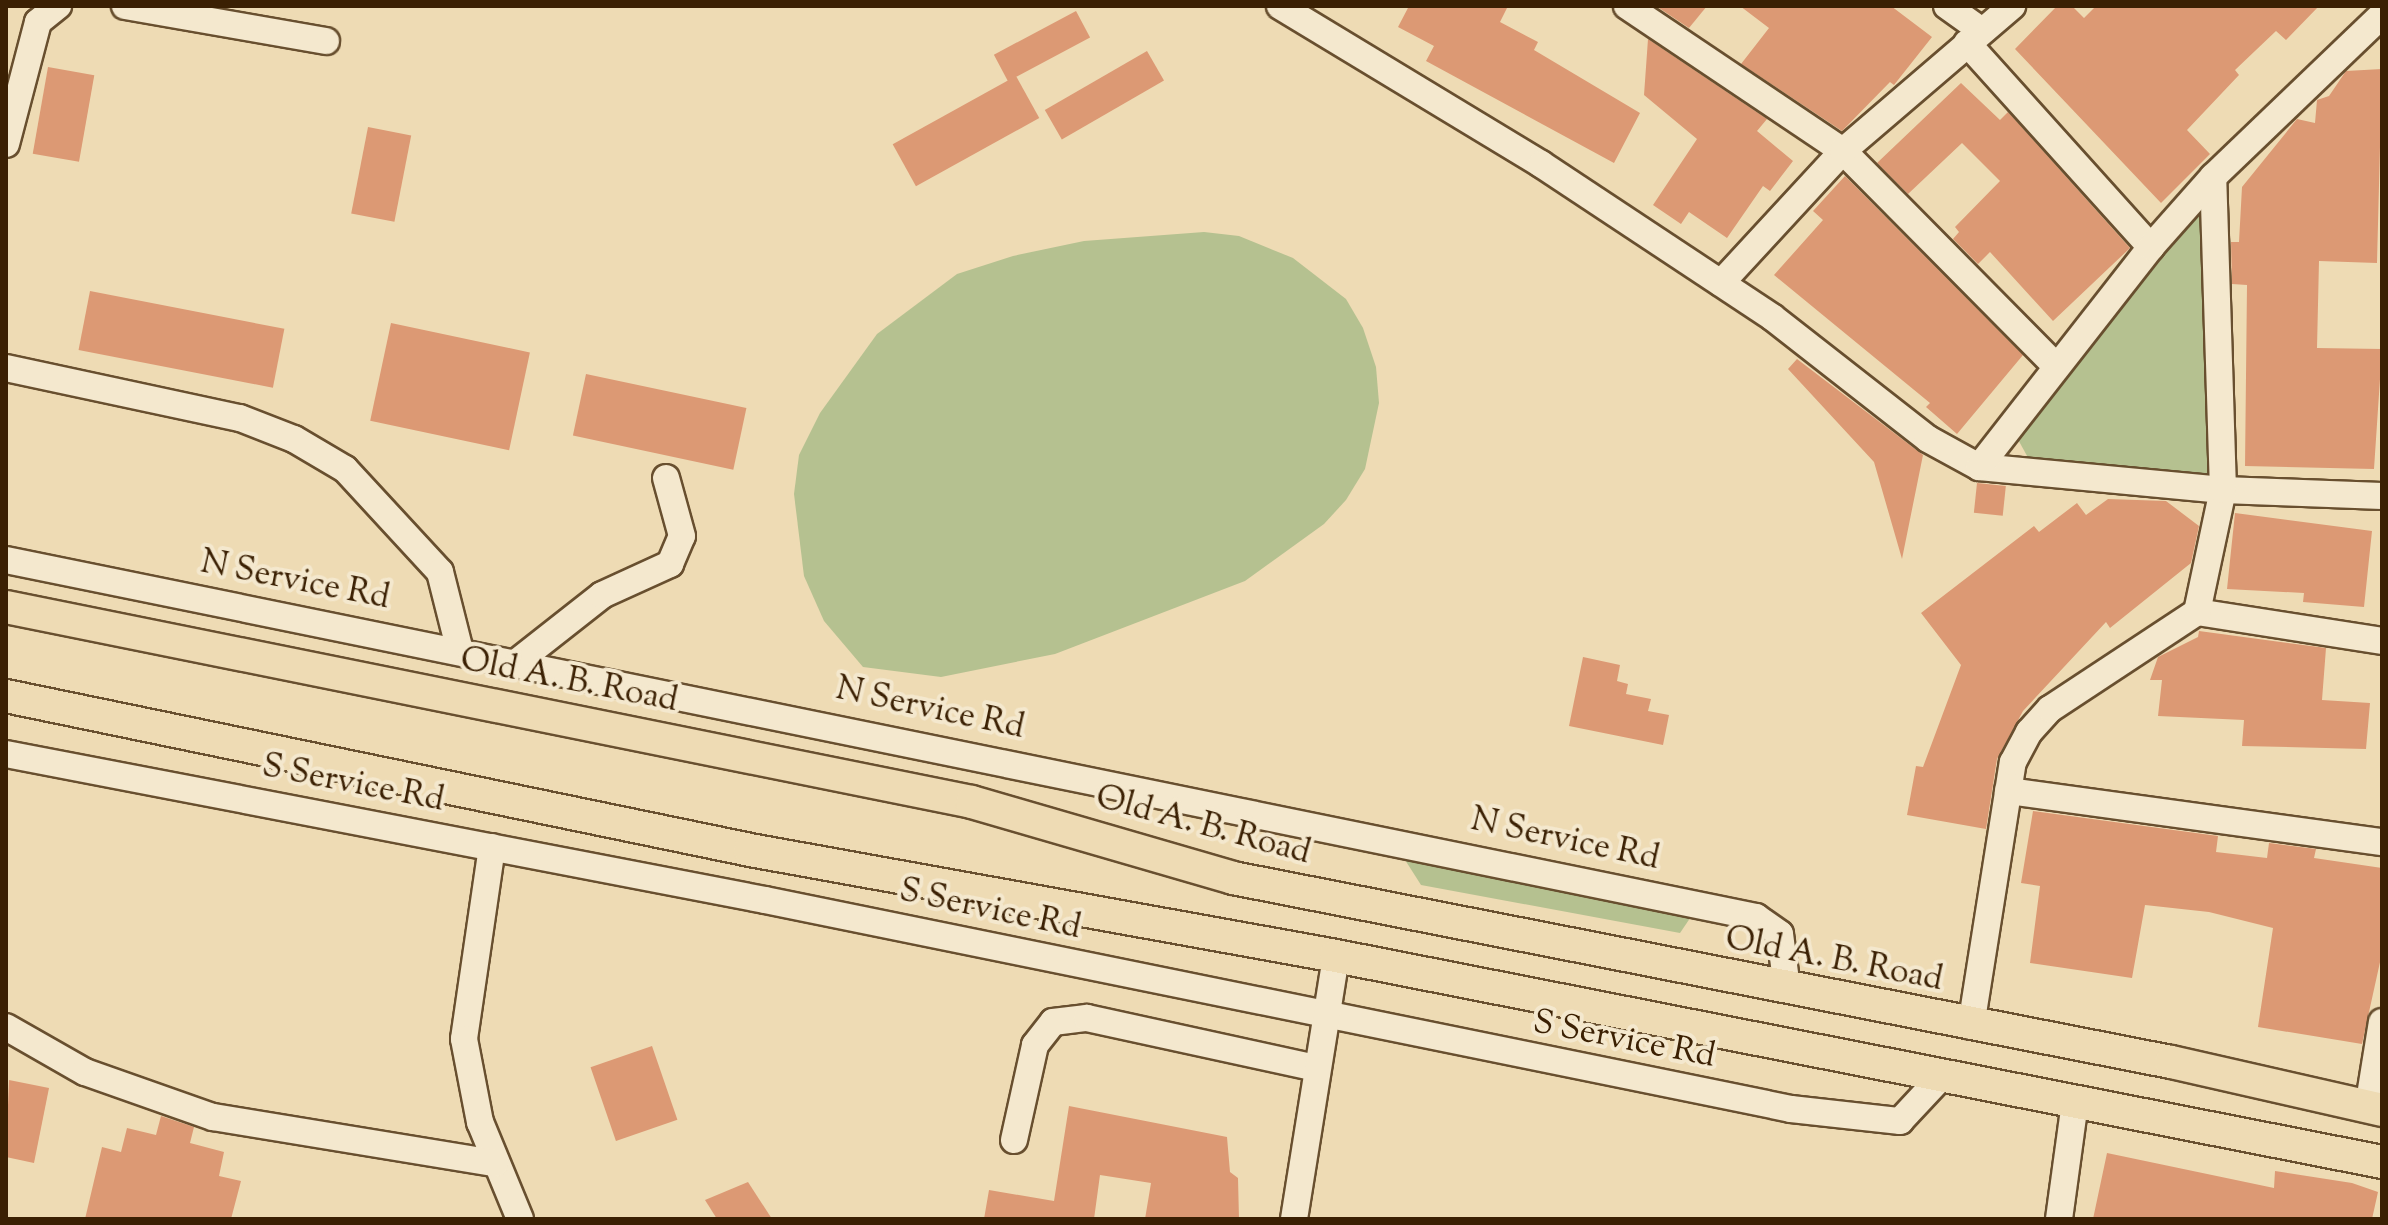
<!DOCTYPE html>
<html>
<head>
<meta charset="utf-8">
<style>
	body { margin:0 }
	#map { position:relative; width:2388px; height:1225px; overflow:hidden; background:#eedbb4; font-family:"Sorts Mill Goudy",serif }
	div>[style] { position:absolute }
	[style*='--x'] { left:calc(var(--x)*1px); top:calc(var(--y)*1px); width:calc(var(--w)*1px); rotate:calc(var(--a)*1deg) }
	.green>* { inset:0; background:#b5c190 }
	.building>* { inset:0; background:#dc9974; transform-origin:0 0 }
	.roads { filter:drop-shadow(2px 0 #684f2f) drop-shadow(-2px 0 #684f2f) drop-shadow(0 2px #684f2f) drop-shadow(0 -2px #684f2f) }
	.minor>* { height:26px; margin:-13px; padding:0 13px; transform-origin:13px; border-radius:13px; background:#f4e8ce }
	.major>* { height:32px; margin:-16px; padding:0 16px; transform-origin:16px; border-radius:16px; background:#eedbb4 }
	span { translate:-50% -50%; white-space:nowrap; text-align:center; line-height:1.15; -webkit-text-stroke:8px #f4e8ce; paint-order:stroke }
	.street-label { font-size:34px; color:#3b2003 }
	.frame { position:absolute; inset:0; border:8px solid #3b2003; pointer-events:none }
</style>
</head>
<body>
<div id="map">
	<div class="green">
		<div style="clip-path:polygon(2213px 177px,2223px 490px,2036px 472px,2010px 425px)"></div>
		<div style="clip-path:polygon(1204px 232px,1239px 236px,1293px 258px,1346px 299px,1363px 328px,1376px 367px,1379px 403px,1365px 469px,1346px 500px,1324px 524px,1245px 581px,1055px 654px,941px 677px,863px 667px,824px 621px,804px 576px,794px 494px,799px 455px,820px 413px,877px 334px,957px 274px,1013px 256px,1084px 241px)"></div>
		<div style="clip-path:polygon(1393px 841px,1699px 905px,1680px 933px,1421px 885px)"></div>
	</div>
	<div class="building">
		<div style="clip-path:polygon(1409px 6px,1508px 6px,1500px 22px,1538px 42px,1534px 50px,1640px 113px,1614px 163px,1426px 61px,1434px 46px,1398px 27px)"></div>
		<div style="clip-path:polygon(1656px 6px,1707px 6px,1689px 28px)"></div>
		<div style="clip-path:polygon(1740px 6px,1891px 6px,1932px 37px,1894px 85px,1890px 82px,1842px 131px,1741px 64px,1769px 28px)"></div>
		<div style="clip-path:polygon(2057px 6px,2072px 6px,2084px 18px,2096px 6px,2319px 6px,2286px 40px,2276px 31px,2235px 70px,2239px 75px,2187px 130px,2210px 154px,2161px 203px,2015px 49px)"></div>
		<div style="left:1076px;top:11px;width:30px;height:93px;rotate:62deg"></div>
		<div style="clip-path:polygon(1648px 39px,1767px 119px,1757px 131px,1793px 161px,1770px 191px,1763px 186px,1727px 238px,1689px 212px,1681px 224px,1653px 205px,1697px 139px,1644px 95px)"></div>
		<div style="left:1147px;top:51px;width:34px;height:118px;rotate:60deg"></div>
		<div style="left:48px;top:67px;width:47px;height:88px;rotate:10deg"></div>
		<div style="clip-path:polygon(2382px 69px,2377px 263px,2319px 261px,2317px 348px,2382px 349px,2374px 469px,2245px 466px,2247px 285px,2232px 284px,2231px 242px,2239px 242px,2242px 187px,2297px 119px,2315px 123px,2317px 100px,2329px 96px,2346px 71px)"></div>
		<div style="left:1016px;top:76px;width:48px;height:141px;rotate:61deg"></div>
		<div style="clip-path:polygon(1961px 83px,2000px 120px,2008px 112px,2130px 248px,2053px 321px,1990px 252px,1978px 264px,1953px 239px,1959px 232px,1955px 227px,2000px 181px,1962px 143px,1908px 194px,1877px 163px)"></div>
		<div style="left:368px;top:127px;width:44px;height:88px;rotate:11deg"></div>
		<div style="clip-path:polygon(1845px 176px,2023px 355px,1957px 434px,1926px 407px,1930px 403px,1774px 275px,1823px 220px,1813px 211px)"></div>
		<div style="left:90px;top:291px;width:198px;height:60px;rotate:11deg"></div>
		<div style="left:391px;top:323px;width:142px;height:100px;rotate:12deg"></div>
		<div style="clip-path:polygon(1797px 359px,1923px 455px,1902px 559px,1874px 462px,1788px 369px)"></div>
		<div style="left:586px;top:374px;width:164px;height:63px;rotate:12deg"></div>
		<div style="left:1977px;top:483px;width:29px;height:30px;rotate:6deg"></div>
		<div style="clip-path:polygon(2108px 499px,2166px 501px,2199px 526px,2191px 563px,2110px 628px,2106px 622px,2023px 711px,1997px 759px,1986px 829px,1907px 815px,1916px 766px,1923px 767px,1961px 665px,1921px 613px,2034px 526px,2039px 532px,2077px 503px,2086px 515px)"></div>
		<div style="clip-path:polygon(2235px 513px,2372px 531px,2364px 607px,2303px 602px,2304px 593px,2227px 589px)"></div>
		<div style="clip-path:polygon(2199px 631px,2326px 648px,2322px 700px,2370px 703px,2366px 749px,2242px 746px,2244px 720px,2158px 716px,2162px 680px,2150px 680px,2158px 657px,2198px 637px)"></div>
		<div style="clip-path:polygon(1583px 657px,1620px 665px,1617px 681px,1628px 684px,1626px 694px,1651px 699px,1648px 711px,1669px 715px,1663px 745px,1569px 726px)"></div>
		<div style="clip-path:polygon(2033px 811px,2218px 836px,2216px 852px,2267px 858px,2269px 843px,2316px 849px,2314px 858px,2382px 868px,2382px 953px,2362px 1044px,2258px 1027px,2273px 928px,2209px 912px,2145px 905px,2132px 978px,2030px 963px,2040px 886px,2021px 883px)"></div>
		<div style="left:652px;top:1046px;width:78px;height:65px;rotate:71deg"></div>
		<div style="clip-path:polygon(9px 1080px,49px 1088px,34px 1163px,6px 1157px)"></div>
		<div style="clip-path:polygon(1069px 1106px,1227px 1137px,1230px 1172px,1238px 1178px,1239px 1219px,1145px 1219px,1151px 1183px,1100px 1175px,1094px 1219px,984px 1219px,989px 1190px,1054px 1201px)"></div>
		<div style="clip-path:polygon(161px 1116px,194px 1127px,190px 1143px,224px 1152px,219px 1176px,241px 1181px,231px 1219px,85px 1219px,102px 1147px,121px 1152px,127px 1128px,156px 1135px)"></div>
		<div style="clip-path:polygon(2107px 1153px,2274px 1188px,2275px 1171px,2352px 1183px,2378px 1192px,2372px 1219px,2093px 1219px)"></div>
		<div style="clip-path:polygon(748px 1182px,772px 1219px,717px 1219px,705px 1200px)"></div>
	</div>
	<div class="roads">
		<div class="minor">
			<div style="--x:125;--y:6;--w:204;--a:9.9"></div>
			<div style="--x:1280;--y:6;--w:305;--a:31.2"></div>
			<div style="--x:1541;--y:164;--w:277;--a:33.5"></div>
			<div style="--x:1772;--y:317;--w:198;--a:38"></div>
			<div style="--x:1928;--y:439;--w:58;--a:28.8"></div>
			<div style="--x:1979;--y:467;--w:245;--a:5.4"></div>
			<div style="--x:2223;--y:490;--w:159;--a:2.2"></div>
			<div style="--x:1627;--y:6;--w:260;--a:33.9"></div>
			<div style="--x:1843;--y:151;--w:301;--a:45.3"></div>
			<div style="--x:1947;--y:6;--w:43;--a:35.5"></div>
			<div style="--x:1967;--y:43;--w:275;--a:48"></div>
			<div style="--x:6;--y:144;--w:126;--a:-75.3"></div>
			<div style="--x:38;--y:22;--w:26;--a:-39"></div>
			<div style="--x:1721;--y:283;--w:180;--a:-47.3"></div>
			<div style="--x:1843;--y:151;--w:223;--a:-40.6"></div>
			<div style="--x:6;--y:368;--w:239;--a:12.1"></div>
			<div style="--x:240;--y:418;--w:58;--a:21.3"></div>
			<div style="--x:294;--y:439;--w:59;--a:30.5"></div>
			<div style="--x:345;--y:469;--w:140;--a:47.3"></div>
			<div style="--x:440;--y:572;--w:81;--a:75.8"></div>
			<div style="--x:1979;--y:467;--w:279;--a:-52"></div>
			<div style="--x:2151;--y:247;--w:94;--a:-48.5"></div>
			<div style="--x:2213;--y:177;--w:234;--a:-43.8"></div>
			<div style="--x:6;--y:560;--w:1786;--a:11.53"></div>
			<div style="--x:1756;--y:917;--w:29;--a:35"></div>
			<div style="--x:1780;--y:934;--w:55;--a:82.7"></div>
			<div style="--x:2197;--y:612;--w:187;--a:8.9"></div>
			<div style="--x:517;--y:662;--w:108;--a:-38.2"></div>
			<div style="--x:602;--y:595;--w:75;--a:-24.5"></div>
			<div style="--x:670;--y:564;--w:30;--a:-67"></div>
			<div style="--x:682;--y:536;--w:60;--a:-105.4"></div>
			<div style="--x:6;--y:754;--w:773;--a:10.89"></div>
			<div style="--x:765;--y:900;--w:1047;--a:11.51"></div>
			<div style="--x:1791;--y:1109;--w:110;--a:6.3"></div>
			<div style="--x:1900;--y:1121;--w:60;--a:-47"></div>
			<div style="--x:2008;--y:791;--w:377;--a:7.8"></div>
			<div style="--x:492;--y:847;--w:194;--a:98.3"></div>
			<div style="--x:464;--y:1039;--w:85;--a:79.1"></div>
			<div style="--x:480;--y:1122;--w:105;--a:67.6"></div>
			<div style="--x:1971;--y:1026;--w:267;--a:-81"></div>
			<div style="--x:2013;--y:762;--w:34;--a:-62"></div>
			<div style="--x:2029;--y:732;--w:31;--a:-48"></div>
			<div style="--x:2050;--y:709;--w:176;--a:-33.4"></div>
			<div style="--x:2197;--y:612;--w:125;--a:-78"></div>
			<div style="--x:2223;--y:490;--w:313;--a:-91.8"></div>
			<div style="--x:6;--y:1027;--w:91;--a:29.7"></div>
			<div style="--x:85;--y:1072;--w:136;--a:19.4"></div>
			<div style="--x:213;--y:1117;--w:286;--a:9.3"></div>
			<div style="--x:2368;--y:1108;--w:87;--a:-80.8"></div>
			<div style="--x:1014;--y:1140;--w:97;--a:-77.5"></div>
			<div style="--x:1035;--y:1045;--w:29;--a:-52"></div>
			<div style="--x:1053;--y:1022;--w:34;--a:-7"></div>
			<div style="--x:1087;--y:1018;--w:235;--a:12.3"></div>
			<div style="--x:1294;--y:1219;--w:266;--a:-80.9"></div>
			<div style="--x:2059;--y:1219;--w:118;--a:-82.2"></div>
		</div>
		<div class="major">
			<div style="--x:6;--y:607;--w:985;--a:11.41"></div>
			<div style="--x:972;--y:802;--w:272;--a:16.2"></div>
			<div style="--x:1233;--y:878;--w:956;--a:11.1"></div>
			<div style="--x:2171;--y:1062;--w:216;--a:12.8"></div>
			<div style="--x:6;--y:696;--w:760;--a:11.69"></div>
			<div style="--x:750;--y:850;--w:596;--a:10.25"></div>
			<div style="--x:1336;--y:956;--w:1066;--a:11.14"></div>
		</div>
	</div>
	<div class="street-label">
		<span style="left:295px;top:581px;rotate:11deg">N Service Rd</span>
		<span style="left:569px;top:681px;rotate:11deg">Old A. B. Road</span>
		<span style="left:930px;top:709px;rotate:12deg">N Service Rd</span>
		<span style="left:353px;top:784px;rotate:11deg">S Service Rd</span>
		<span style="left:1203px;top:826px;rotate:15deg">Old A. B. Road</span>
		<span style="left:1565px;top:840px;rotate:12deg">N Service Rd</span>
		<span style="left:990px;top:910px;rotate:12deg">S Service Rd</span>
		<span style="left:1834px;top:960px;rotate:11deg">Old A. B. Road</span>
		<span style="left:1624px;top:1040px;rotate:11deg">S Service Rd</span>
	</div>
	<div class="frame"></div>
</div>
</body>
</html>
